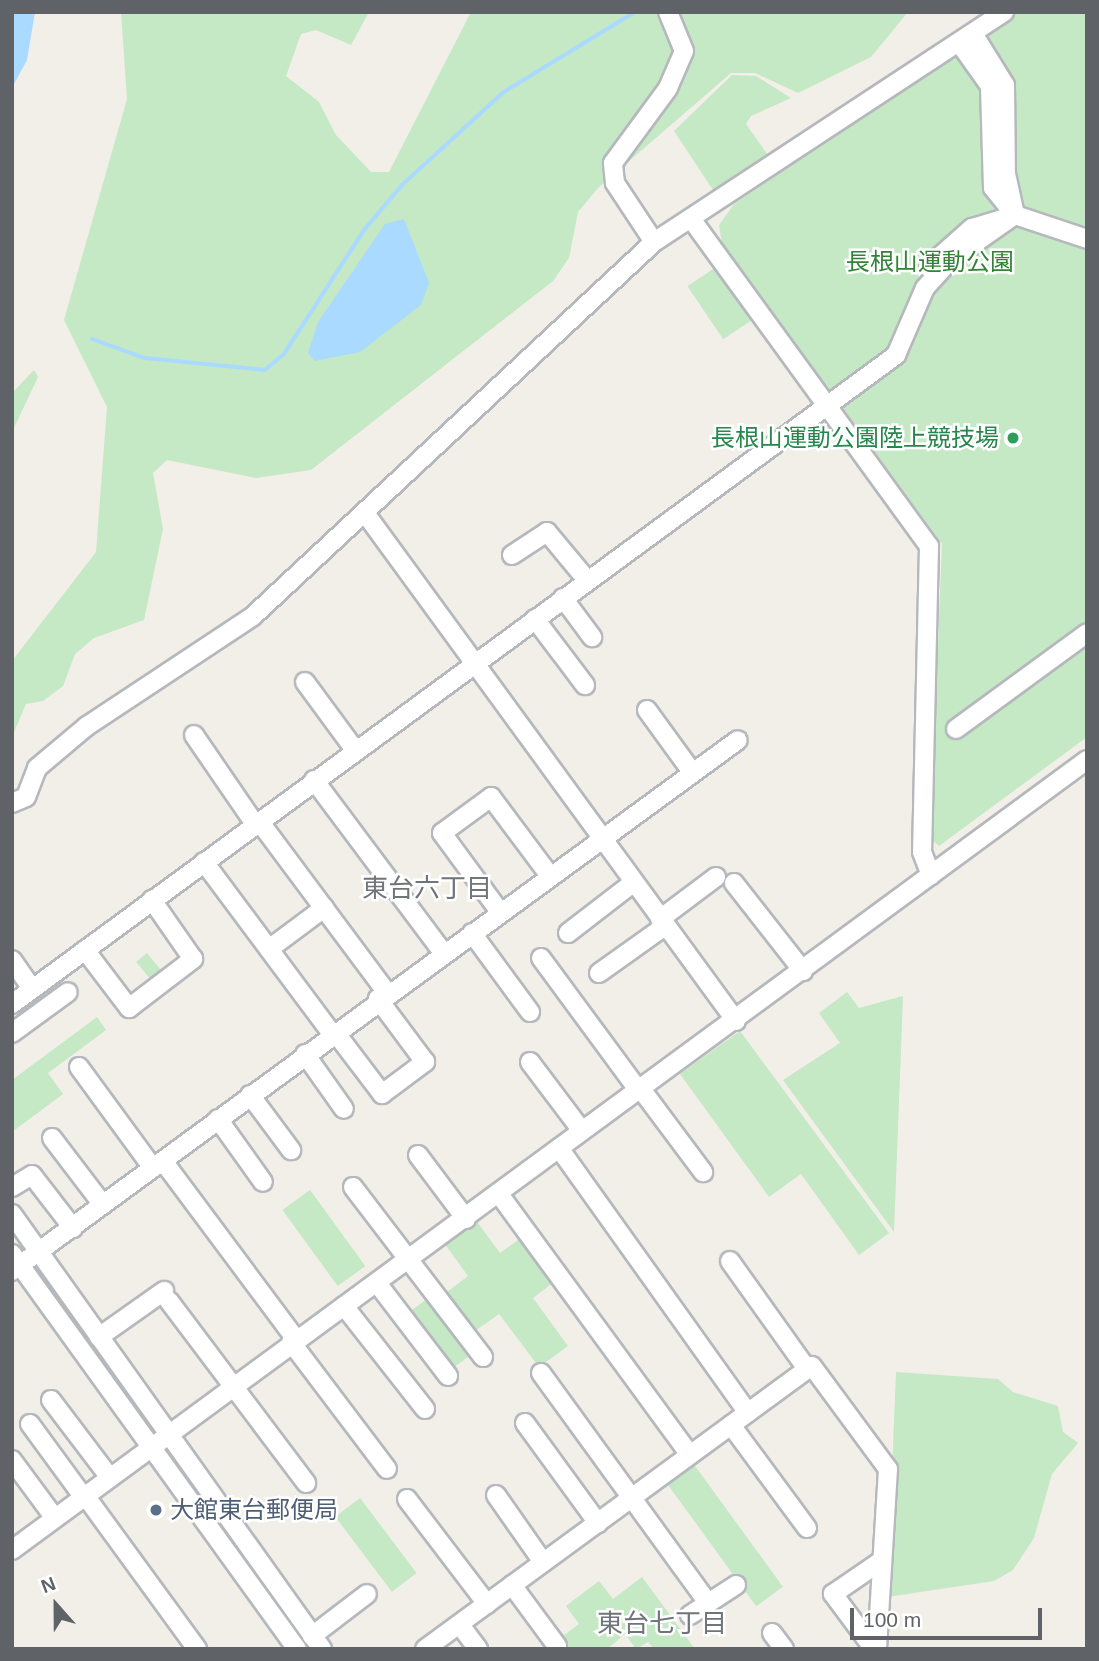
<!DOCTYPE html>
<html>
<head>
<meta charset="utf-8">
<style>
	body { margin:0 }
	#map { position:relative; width:1099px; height:1661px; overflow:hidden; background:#f1efe8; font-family:Arial,"Noto Sans JP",sans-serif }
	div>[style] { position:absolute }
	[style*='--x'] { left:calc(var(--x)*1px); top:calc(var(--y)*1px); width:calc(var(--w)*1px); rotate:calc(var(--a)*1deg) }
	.green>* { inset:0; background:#c5e8c5; transform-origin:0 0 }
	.water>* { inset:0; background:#aadaff }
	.stream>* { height:3.5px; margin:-1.75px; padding:0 1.75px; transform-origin:1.75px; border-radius:1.75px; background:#aadaff }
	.roads { filter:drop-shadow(2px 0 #b5b8bc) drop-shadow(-2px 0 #b5b8bc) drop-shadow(0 2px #b5b8bc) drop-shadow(0 -2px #b5b8bc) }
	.minor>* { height:18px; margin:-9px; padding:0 9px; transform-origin:9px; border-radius:9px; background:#fff }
	.dots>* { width:19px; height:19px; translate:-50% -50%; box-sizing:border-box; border:4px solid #fff; border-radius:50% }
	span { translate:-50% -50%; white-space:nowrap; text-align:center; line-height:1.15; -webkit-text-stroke:5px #fff; paint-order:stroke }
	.park-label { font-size:24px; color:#348238 }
	.leisure-label { font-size:24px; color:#27864d }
	.right { translate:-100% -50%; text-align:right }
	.service-label { font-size:24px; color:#4e5e75 }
	.left { translate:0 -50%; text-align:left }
	.neighbourhood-label { font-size:26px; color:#70757a }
	.frame { position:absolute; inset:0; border:14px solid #5f6368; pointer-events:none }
	.north { position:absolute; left:21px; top:1570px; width:70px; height:70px; -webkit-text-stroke:5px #fff; paint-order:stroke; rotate:339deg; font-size:19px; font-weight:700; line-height:28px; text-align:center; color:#5f6368 }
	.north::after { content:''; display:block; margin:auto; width:24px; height:32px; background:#5f6368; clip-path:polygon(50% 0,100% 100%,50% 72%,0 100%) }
	.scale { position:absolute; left:850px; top:1608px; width:192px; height:32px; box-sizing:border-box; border:4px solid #5f6368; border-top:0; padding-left:9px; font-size:21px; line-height:24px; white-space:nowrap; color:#5f6368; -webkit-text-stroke:5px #fff; paint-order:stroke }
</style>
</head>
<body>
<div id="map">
	<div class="green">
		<div style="clip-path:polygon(121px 12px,369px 12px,351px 45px,316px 30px,301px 34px,286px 76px,319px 102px,336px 135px,371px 172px,389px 172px,471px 12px,908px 12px,871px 57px,798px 93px,755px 73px,731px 73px,598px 188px,578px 212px,569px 258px,553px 281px,311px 470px,256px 478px,167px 460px,153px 473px,163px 529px,144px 620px,94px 638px,75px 654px,63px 686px,43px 701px,26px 704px,12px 737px,12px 661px,96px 552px,107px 407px,64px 320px,127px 99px)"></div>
		<div style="clip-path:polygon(1087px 12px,1087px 737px,939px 846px,930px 838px,942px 544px,822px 379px,795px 355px,722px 243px,719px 225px,734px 204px,1014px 13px)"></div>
		<div style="clip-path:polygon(732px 75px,756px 76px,791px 98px,751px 116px,746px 124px,772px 161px,717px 196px,674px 131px)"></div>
		<div style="left:719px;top:265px;width:64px;height:38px;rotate:56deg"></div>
		<div style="clip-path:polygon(34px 370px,38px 377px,12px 432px,12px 393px)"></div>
		<div style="left:147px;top:953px;width:27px;height:14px;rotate:51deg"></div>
		<div style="clip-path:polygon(847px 992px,859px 1008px,903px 996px,894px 1232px,783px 1080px,840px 1043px,819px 1013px)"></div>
		<div style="clip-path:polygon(97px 1017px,106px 1030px,48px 1073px,63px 1094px,12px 1132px,12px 1080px)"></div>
		<div style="clip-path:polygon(740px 1031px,889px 1233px,859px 1255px,801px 1174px,769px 1197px,680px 1074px)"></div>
		<div style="left:310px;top:1190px;width:94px;height:34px;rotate:54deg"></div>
		<div style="clip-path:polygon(475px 1219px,500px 1253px,525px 1235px,558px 1279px,533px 1298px,568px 1346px,539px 1367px,499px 1314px,472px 1333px,443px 1295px,468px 1276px,444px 1243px)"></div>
		<div style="left:432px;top:1295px;width:71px;height:31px;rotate:53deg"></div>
		<div style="clip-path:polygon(896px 1372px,998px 1379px,1013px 1392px,1058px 1406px,1063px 1432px,1078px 1443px,1052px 1474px,1034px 1538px,1013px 1570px,994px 1581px,887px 1597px)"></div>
		<div style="left:690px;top:1459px;width:158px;height:33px;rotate:54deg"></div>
		<div style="left:360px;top:1498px;width:94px;height:31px;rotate:53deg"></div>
		<div style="clip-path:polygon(642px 1577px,695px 1649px,654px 1649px,648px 1642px,636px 1649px,625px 1634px,607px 1649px,567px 1649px,559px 1639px,579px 1624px,566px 1606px,599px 1581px,613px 1599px)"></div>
	</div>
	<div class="water">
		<div style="clip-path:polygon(12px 12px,35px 12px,27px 60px,12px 88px)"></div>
		<div style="clip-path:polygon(404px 219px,429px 283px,421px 305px,360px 352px,315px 361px,308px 353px,318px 322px,385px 224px)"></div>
	</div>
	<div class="stream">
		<div style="--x:92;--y:339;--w:56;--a:19.7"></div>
		<div style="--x:145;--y:358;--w:121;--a:5.7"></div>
		<div style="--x:265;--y:370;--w:25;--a:-40"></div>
		<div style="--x:284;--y:354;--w:149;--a:-57.1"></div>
		<div style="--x:365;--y:229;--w:57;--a:-49.9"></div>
		<div style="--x:402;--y:185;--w:138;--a:-42.4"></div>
		<div style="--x:504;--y:92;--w:153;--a:-31.4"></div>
	</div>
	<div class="roads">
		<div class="minor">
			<div style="--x:974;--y:35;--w:59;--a:58.2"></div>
			<div style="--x:1005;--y:85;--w:89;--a:89.4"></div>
			<div style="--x:1006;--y:174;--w:42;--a:77.6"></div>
			<div style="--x:1015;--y:215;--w:76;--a:18.4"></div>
			<div style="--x:692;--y:220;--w:403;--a:54"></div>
			<div style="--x:929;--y:546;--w:306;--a:91.3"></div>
			<div style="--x:922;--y:852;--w:25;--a:69"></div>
			<div style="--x:654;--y:242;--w:71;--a:-123.5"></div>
			<div style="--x:615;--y:183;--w:20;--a:-96"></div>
			<div style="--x:613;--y:163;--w:93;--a:-53.7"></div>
			<div style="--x:668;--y:88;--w:40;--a:-66.6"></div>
			<div style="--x:684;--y:51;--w:42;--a:-112.3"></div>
			<div style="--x:928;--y:267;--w:59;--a:-41.6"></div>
			<div style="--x:972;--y:228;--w:45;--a:-16.8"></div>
			<div style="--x:1015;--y:215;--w:35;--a:-129"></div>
			<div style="--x:993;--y:188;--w:102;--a:-91.7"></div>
			<div style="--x:990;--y:86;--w:50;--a:-125.3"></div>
			<div style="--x:365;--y:513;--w:629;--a:53.86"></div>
			<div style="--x:512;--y:555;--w:42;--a:-33.3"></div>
			<div style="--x:547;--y:532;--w:62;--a:50.2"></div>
			<div style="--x:563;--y:598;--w:49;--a:53.4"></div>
			<div style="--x:535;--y:619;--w:83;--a:52.9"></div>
			<div style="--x:305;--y:682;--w:84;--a:53.7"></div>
			<div style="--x:647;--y:710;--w:77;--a:54"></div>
			<div style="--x:956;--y:729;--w:162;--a:-36.2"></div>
			<div style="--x:194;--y:735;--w:108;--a:55.6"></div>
			<div style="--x:314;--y:780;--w:217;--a:53.2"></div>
			<div style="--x:12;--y:803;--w:15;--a:-23"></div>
			<div style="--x:26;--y:797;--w:31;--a:-69"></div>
			<div style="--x:37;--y:768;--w:65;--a:-40"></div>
			<div style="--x:87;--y:726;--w:199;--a:-33.5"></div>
			<div style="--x:253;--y:616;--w:548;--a:-43"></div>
			<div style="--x:654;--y:242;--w:419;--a:-33.3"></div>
			<div style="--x:259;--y:821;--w:214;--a:53.3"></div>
			<div style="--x:204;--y:862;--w:214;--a:53.3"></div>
			<div style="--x:734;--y:883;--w:112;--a:51.9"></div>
			<div style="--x:500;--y:912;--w:98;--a:-126.3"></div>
			<div style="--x:442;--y:833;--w:61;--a:-36.3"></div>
			<div style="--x:491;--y:797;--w:99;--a:53.2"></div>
			<div style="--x:660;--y:919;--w:70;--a:-36.9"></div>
			<div style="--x:472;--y:933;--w:98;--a:53.7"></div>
			<div style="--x:568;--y:933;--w:82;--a:-37.6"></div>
			<div style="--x:269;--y:949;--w:69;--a:-36.7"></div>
			<div style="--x:85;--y:950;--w:73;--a:52.8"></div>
			<div style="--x:129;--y:1008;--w:81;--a:-37.4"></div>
			<div style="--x:193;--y:959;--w:72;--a:-124.8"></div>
			<div style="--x:541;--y:958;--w:165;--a:53.6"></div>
			<div style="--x:12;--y:960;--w:35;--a:55"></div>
			<div style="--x:599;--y:973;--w:81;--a:-35.5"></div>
			<div style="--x:12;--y:1004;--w:1097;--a:-36.28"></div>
			<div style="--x:896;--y:355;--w:73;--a:-66.6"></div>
			<div style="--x:925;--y:288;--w:36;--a:-48"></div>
			<div style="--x:949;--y:261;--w:80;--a:-34.9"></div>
			<div style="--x:335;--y:1032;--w:78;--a:52.8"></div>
			<div style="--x:382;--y:1094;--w:54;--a:-36.7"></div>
			<div style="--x:425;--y:1062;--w:79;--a:-126.7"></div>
			<div style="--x:12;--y:1033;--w:69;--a:-36.2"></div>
			<div style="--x:305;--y:1054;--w:67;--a:54.7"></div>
			<div style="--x:530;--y:1062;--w:86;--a:53"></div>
			<div style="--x:79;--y:1067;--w:125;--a:53.8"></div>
			<div style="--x:641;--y:1089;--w:104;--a:53.2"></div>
			<div style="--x:250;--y:1095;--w:69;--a:53.3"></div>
			<div style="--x:218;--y:1119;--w:77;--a:54.5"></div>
			<div style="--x:52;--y:1138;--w:84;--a:52.7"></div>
			<div style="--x:559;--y:1148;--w:325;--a:54.5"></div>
			<div style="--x:418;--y:1155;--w:80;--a:53.1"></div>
			<div style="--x:163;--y:1161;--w:221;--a:53.3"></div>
			<div style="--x:12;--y:1187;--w:23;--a:-31"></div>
			<div style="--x:32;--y:1175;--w:67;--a:52.3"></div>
			<div style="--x:353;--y:1187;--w:214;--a:52.6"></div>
			<div style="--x:499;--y:1194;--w:323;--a:53.8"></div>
			<div style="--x:12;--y:1214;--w:534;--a:54.52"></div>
			<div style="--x:12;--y:1254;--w:487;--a:54.2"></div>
			<div style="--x:730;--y:1261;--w:133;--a:54.5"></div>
			<div style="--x:12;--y:1271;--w:899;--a:-36.18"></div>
			<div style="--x:377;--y:1283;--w:117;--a:52.6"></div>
			<div style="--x:169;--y:1301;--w:228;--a:53"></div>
			<div style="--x:344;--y:1306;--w:131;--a:51.8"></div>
			<div style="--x:99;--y:1337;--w:80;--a:-35.3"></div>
			<div style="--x:291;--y:1342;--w:159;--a:52.9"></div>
			<div style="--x:541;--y:1373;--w:284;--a:54"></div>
			<div style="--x:51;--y:1400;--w:94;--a:52.8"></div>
			<div style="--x:525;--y:1423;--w:124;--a:53.9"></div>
			<div style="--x:30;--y:1424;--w:88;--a:53.8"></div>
			<div style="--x:731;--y:1425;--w:128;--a:53.6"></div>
			<div style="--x:12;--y:1460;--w:71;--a:53.6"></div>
			<div style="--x:84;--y:1494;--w:192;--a:53.9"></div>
			<div style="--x:496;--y:1495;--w:82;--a:55"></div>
			<div style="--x:407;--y:1499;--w:132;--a:52.7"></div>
			<div style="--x:12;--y:1550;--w:1334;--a:-36.31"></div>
			<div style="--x:512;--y:1585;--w:76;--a:53.6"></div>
			<div style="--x:690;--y:1615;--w:55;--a:-33.1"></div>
			<div style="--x:460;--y:1625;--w:30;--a:53"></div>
			<div style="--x:772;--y:1633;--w:20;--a:53"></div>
			<div style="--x:312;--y:1636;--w:69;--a:-37.4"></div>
			<div style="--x:425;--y:1649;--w:479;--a:-36.2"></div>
			<div style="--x:812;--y:1366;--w:128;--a:53.6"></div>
			<div style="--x:888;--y:1469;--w:180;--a:93.5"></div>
			<div style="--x:874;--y:1649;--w:69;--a:-126.7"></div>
			<div style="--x:833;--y:1594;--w:58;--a:-34.5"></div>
		</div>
	</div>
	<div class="dots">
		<div style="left:1013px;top:438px;background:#2e9e5b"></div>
		<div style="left:156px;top:1510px;background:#5c6f8a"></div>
	</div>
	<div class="park-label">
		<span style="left:930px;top:262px">長根山運動公園</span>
	</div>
	<div class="leisure-label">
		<span class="right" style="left:999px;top:438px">長根山運動公園陸上競技場</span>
	</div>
	<div class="service-label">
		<span class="left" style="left:170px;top:1510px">大館東台郵便局</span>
	</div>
	<div class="neighbourhood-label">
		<span style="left:427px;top:889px">東台六丁目</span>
		<span style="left:662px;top:1624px">東台七丁目</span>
	</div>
	<div class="frame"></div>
	<div class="north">N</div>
	<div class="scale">100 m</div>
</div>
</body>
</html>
